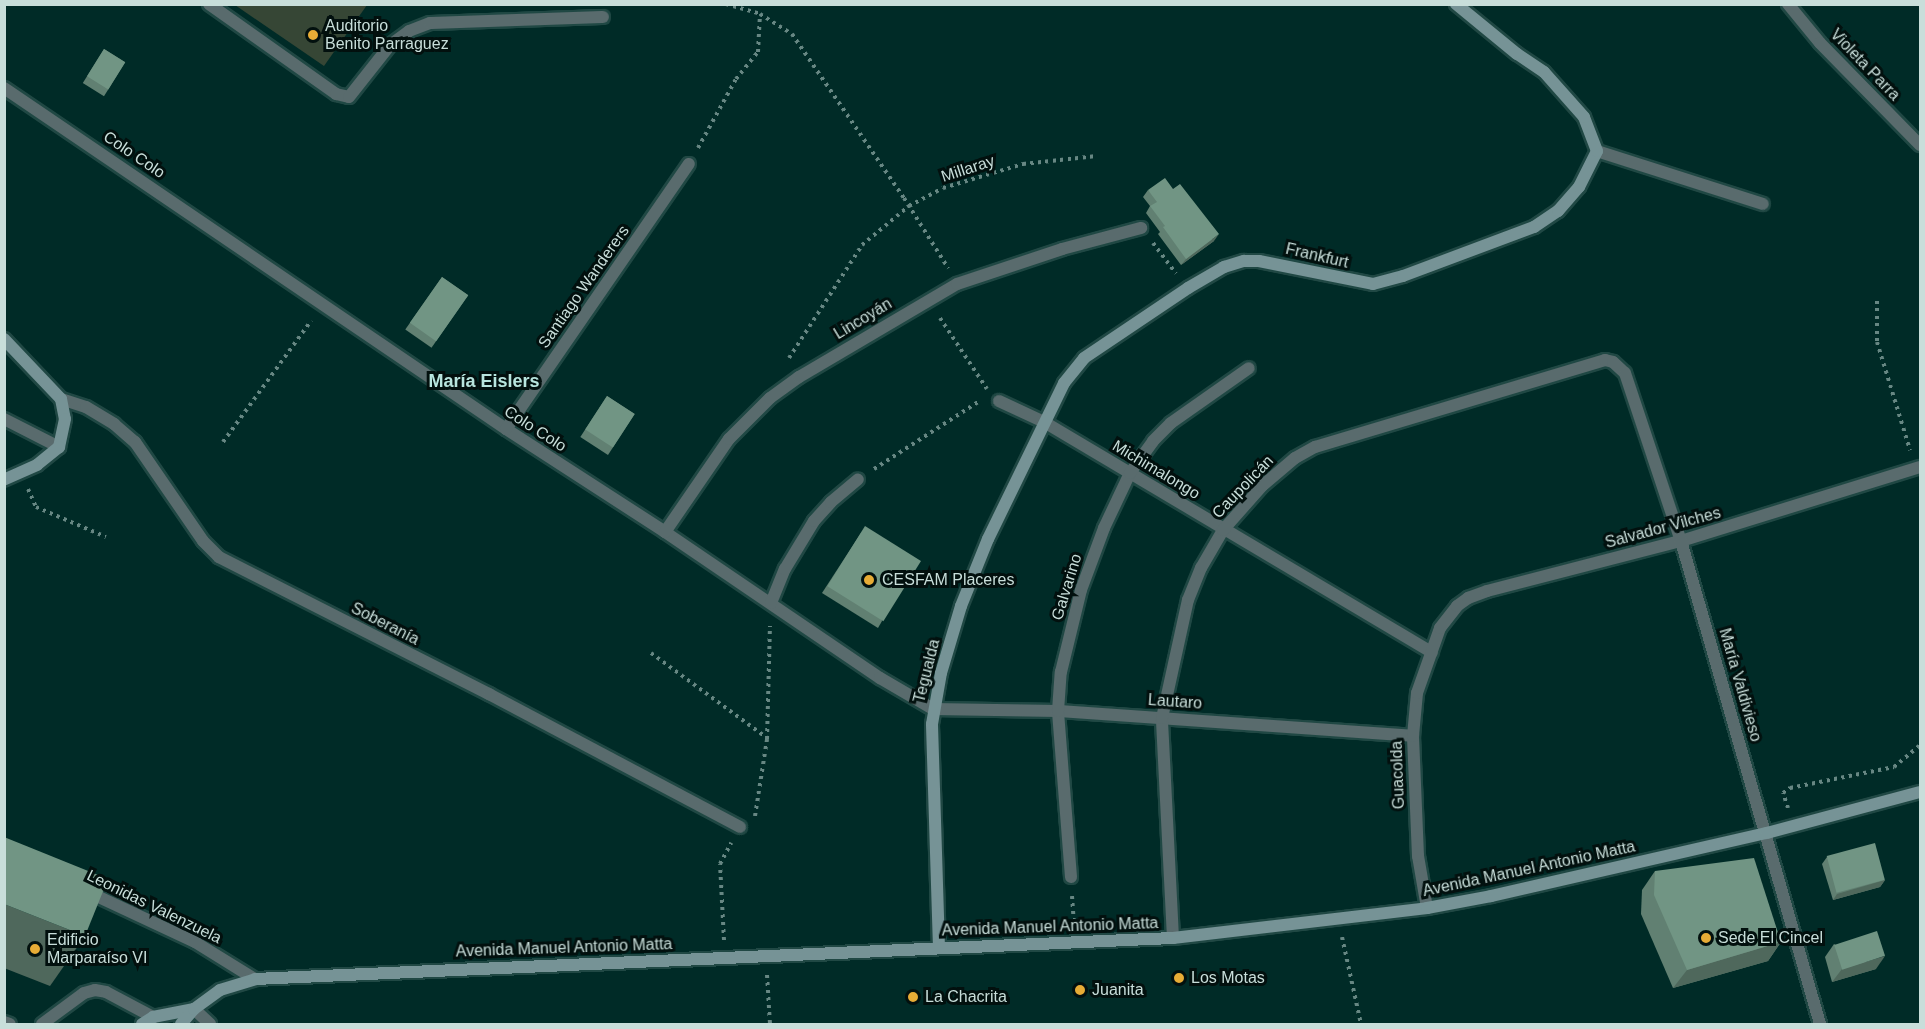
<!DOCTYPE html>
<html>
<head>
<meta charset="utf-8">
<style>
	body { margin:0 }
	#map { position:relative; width:1925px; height:1029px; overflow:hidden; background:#002b27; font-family:Arial,sans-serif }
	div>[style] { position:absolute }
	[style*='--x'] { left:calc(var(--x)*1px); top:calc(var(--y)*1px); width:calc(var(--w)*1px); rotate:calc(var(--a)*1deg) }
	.green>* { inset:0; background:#364635 }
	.path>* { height:4px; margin-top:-2px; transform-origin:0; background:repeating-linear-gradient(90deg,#678783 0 3px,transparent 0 7.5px) }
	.roads { filter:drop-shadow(2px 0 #204844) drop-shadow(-2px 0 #204844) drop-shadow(0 2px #204844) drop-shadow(0 -2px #204844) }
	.lane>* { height:12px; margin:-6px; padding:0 6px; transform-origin:6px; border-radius:6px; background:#596b6d }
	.street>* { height:12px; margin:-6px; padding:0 6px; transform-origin:6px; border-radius:6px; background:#596b6d }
	.secondary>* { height:12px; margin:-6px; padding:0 6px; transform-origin:6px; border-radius:6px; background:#769396 }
	.wall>* { inset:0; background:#618072; transform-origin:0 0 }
	.shaded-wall>* { inset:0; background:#4f685c }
	.building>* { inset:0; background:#719584; transform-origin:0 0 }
	.dots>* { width:16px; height:16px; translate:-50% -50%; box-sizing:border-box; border:3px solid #02100e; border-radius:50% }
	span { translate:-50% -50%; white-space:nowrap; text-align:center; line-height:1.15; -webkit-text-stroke:6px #02100e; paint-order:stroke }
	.poi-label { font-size:16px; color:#c8deda }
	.left { translate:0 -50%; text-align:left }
	.street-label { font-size:16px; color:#c8deda }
	.neighbourhood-label { font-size:18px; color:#b8e5de; font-weight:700 }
	.frame { position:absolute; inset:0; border:6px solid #c8deda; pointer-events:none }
</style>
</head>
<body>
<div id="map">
	<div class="green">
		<div style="clip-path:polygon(235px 5px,367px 5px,324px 66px)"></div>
	</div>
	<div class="path">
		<div style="--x:726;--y:4;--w:35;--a:16"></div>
		<div style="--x:760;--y:14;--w:38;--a:32"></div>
		<div style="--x:792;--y:34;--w:199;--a:55.7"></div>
		<div style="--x:904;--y:198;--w:83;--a:57.8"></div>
		<div style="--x:698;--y:148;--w:79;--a:-61.2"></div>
		<div style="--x:736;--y:79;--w:35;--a:-51"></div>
		<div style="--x:758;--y:52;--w:38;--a:-87"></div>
		<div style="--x:1153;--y:243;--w:38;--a:53"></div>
		<div style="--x:1877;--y:301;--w:41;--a:90"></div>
		<div style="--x:1877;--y:342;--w:113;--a:73"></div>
		<div style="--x:940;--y:318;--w:85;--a:56.5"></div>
		<div style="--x:789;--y:358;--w:135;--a:-57.1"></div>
		<div style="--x:862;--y:245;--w:61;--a:-39.7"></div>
		<div style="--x:909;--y:206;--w:38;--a:-28"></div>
		<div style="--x:943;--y:188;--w:84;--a:-16.7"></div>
		<div style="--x:1023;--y:164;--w:74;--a:-6.2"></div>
		<div style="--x:223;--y:442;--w:150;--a:-54"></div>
		<div style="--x:874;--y:469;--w:127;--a:-32.8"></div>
		<div style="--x:28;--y:489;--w:20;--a:66"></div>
		<div style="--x:36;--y:507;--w:76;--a:23.2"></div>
		<div style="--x:651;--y:653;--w:144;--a:36.2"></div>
		<div style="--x:1788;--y:808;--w:16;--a:-108"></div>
		<div style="--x:1783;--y:793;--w:9;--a:-36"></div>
		<div style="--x:1790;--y:788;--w:106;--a:-11.4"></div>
		<div style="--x:1894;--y:767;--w:34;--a:-40"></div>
		<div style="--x:755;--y:816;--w:78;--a:-81.1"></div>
		<div style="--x:767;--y:739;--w:113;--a:-88.5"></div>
		<div style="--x:1072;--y:896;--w:28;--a:86"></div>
		<div style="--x:1342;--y:937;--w:89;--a:77.7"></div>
		<div style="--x:724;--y:940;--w:76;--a:-93"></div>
		<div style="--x:720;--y:864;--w:24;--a:-62"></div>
		<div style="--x:767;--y:975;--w:49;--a:86.5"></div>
	</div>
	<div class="roads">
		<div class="lane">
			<div style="--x:209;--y:4;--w:156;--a:35.3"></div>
			<div style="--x:336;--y:94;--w:13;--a:13"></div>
			<div style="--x:349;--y:97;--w:66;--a:-51.7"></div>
			<div style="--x:390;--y:45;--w:24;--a:-36"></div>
			<div style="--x:409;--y:31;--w:22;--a:-21"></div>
			<div style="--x:430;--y:23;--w:173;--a:-2"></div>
			<div style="--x:4;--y:1022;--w:6;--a:18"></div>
			<div style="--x:42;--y:1024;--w:52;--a:-36.4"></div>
			<div style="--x:84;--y:993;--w:11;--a:-15"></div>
			<div style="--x:95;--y:990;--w:11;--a:10"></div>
			<div style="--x:106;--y:992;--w:53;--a:28"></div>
			<div style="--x:153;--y:1017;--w:9;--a:126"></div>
		</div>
		<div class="street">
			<div style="--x:1788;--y:4;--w:50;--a:50.6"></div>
			<div style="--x:1820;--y:43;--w:143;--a:45.6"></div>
			<div style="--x:4;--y:88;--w:607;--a:34.19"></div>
			<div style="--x:506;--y:429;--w:189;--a:32.9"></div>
			<div style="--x:665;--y:532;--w:260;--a:34.2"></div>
			<div style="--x:880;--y:678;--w:61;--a:30.3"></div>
			<div style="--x:933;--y:709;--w:125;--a:0.9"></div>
			<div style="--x:1058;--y:711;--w:356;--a:4"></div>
			<div style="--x:1597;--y:151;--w:174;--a:17.7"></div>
			<div style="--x:61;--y:399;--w:26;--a:18"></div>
			<div style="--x:86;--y:407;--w:33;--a:31"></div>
			<div style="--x:114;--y:424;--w:28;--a:41"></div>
			<div style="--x:135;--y:442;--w:120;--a:55.5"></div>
			<div style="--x:203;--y:541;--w:23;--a:45"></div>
			<div style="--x:219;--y:557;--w:303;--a:26.9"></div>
			<div style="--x:489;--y:694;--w:284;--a:27.9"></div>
			<div style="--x:999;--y:401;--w:50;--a:25"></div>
			<div style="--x:1044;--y:422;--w:451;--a:30.7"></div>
			<div style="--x:4;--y:419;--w:62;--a:27"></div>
			<div style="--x:506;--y:429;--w:322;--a:-55.4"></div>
			<div style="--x:665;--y:532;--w:113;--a:-55.5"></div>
			<div style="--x:729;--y:439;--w:58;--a:-45"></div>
			<div style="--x:770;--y:398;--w:36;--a:-36"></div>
			<div style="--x:799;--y:377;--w:183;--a:-30.5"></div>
			<div style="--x:957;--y:284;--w:111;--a:-18.4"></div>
			<div style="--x:1062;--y:249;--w:82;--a:-14.9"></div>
			<div style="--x:771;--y:603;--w:37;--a:-68"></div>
			<div style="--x:785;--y:569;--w:56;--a:-58.9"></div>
			<div style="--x:814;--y:521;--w:25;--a:-48"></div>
			<div style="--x:831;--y:502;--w:35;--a:-40"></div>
			<div style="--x:1071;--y:877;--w:167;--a:-94.5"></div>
			<div style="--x:1058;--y:711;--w:39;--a:-86"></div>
			<div style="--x:1061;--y:672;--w:84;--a:-76.3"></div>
			<div style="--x:1081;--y:590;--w:66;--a:-69.6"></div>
			<div style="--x:1104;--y:528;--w:61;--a:-64.7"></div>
			<div style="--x:1130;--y:473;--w:39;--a:-54"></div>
			<div style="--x:1153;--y:441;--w:25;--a:-45"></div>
			<div style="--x:1171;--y:423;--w:95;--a:-35.2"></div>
			<div style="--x:86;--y:891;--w:120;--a:25.1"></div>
			<div style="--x:195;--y:942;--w:70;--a:31.7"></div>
			<div style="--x:1427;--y:908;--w:53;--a:-99.8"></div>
			<div style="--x:1418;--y:856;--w:120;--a:-92.4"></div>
			<div style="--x:1413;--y:736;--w:43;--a:-84.7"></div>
			<div style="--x:1417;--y:693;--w:69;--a:-70.5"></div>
			<div style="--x:1440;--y:628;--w:28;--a:-52"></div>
			<div style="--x:1457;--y:606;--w:14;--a:-36"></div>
			<div style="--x:1468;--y:598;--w:20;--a:-20"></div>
			<div style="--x:1487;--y:591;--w:200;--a:-14.5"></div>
			<div style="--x:1681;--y:541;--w:250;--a:-17.2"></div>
			<div style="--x:1173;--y:938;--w:220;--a:-92.9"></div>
			<div style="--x:1162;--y:718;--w:121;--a:-77.6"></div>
			<div style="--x:1188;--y:600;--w:35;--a:-68"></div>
			<div style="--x:1201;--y:568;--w:44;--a:-59.9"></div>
			<div style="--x:1223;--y:530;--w:59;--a:-48.4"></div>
			<div style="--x:1262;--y:486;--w:43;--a:-40.3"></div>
			<div style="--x:1295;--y:458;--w:23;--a:-29"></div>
			<div style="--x:1315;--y:447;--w:303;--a:-16.7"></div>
			<div style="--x:1605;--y:360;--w:8;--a:14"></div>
			<div style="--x:1613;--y:362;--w:16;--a:43"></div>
			<div style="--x:1625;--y:373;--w:177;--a:71.6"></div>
			<div style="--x:1681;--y:541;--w:503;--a:73.94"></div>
			<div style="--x:194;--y:1009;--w:22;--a:43"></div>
		</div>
		<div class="secondary">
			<div style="--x:4;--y:339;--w:83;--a:46.5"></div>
			<div style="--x:61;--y:399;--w:20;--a:79"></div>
			<div style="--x:65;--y:419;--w:29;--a:102"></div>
			<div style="--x:59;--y:447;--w:28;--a:141"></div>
			<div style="--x:37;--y:465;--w:36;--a:156"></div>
			<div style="--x:939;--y:948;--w:224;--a:-91.8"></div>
			<div style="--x:932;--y:724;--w:52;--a:-80"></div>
			<div style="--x:941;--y:673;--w:70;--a:-73.4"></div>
			<div style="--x:961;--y:606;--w:72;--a:-68.1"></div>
			<div style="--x:988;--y:539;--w:174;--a:-64"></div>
			<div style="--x:1064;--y:383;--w:32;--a:-51"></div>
			<div style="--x:1084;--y:358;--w:125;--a:-33.9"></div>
			<div style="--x:1188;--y:288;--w:42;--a:-30.3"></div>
			<div style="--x:1224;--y:267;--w:21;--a:-17"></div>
			<div style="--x:1244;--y:261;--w:15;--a:0"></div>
			<div style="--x:1259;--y:261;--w:116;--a:11.4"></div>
			<div style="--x:1373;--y:284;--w:31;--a:-15"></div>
			<div style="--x:1403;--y:276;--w:140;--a:-20.5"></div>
			<div style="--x:1534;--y:227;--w:29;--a:-34"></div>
			<div style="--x:1558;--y:211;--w:32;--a:-49"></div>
			<div style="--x:1579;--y:187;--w:40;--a:-63.4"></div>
			<div style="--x:1597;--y:151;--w:36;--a:-111"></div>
			<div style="--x:1584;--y:117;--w:60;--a:-131.6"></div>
			<div style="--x:1544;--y:72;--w:32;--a:-146"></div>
			<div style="--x:1517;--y:54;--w:79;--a:-140.7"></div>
			<div style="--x:142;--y:1024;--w:13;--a:-32"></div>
			<div style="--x:153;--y:1017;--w:42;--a:-11"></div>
			<div style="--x:181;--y:1024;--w:20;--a:-49"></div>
			<div style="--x:194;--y:1009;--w:32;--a:-36"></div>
			<div style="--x:220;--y:990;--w:37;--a:-17"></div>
			<div style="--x:255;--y:979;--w:919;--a:-2.56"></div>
			<div style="--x:1173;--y:938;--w:256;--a:-6.7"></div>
			<div style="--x:1427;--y:908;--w:65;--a:-10.6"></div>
			<div style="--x:1491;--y:896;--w:283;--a:-12.9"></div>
			<div style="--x:1767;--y:833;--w:158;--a:-15"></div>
		</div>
	</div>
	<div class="wall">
		<div style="left:104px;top:49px;width:25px;height:40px;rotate:32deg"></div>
		<div style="clip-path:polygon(1148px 190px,1214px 241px,1181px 265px,1158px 234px,1160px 232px,1146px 213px,1150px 206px,1143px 197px)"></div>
		<div style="left:442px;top:277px;width:32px;height:64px;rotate:35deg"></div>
		<div style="left:607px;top:396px;width:33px;height:49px;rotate:33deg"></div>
		<div style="clip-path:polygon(861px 533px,882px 621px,878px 628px,822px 593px)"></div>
		<div style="clip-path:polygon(1827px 857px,1885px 880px,1880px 887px,1833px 900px,1822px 864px)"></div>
		<div style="clip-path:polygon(1655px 871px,1781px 942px,1768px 961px,1673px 988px,1641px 914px,1642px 890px)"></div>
		<div style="clip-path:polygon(1834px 944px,1876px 969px,1832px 982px,1825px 957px)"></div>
	</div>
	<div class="shaded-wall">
		<div style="clip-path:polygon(1219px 234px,1214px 241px,1181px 265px,1186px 259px)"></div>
		<div style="clip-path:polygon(1885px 880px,1880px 887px,1833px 900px,1837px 894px)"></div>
		<div style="clip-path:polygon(4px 904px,85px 936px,50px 986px,4px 968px)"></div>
		<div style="clip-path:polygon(1781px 942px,1768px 961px,1673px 988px,1687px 970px)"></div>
		<div style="clip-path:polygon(1885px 956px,1876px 969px,1832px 982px,1842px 969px)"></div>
	</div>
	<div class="building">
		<div style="left:104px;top:49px;width:25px;height:32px;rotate:32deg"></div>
		<div style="clip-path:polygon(1165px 178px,1173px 189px,1180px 184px,1219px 234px,1186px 259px,1163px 227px,1165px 226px,1150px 206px,1157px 202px,1148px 190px)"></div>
		<div style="left:442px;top:277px;width:32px;height:56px;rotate:35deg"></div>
		<div style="left:607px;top:396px;width:33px;height:40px;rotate:33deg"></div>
		<div style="left:865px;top:526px;width:66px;height:71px;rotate:32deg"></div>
		<div style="clip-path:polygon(4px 837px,108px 879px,85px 936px,4px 904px)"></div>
		<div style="left:1875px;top:843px;width:38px;height:50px;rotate:75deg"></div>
		<div style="clip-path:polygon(1754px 858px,1781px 942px,1687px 970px,1654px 895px,1655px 871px)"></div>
		<div style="left:1877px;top:931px;width:26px;height:45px;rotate:72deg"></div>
	</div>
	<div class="dots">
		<div style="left:313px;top:35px;background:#e7ac36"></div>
		<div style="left:869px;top:580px;background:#e7ac36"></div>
		<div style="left:1706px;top:938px;background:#e7ac36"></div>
		<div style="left:35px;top:949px;background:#e7ac36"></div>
		<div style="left:1179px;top:978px;background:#e7ac36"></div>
		<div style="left:1080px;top:990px;background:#e7ac36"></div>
		<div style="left:913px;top:997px;background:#e7ac36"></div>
	</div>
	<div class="poi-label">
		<span class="left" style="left:325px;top:35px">Auditorio<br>Benito Parraguez</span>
		<span class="left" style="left:882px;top:580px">CESFAM Placeres</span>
		<span class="left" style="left:1718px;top:938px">Sede El Cincel</span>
		<span class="left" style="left:47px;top:949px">Edificio<br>Marparaíso VI</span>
		<span class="left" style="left:1191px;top:978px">Los Motas</span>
		<span class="left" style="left:1092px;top:990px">Juanita</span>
		<span class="left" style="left:925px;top:997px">La Chacrita</span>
	</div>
	<div class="street-label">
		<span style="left:1865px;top:65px;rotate:46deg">Violeta Parra</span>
		<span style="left:134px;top:155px;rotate:34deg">Colo Colo</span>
		<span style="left:968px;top:169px;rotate:-18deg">Millaray</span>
		<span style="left:1317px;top:256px;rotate:13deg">Frankfurt</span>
		<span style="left:584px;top:287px;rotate:-55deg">Santiago Wanderers</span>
		<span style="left:863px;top:319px;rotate:-31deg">Lincoyán</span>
		<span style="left:535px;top:429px;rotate:33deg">Colo Colo</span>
		<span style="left:1156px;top:470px;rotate:31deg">Michimalongo</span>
		<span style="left:1243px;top:487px;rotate:-46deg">Caupolicán</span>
		<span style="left:1663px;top:528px;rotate:-15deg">Salvador Vilches</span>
		<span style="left:1067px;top:587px;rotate:-73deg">Galvarino</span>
		<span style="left:385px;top:624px;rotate:27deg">Soberanía</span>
		<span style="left:927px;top:671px;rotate:-76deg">Tegualda</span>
		<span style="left:1740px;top:685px;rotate:74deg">María Valdivieso</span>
		<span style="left:1175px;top:702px;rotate:4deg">Lautaro</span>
		<span style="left:1398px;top:775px;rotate:-92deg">Guacolda</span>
		<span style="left:1529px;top:869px;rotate:-12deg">Avenida Manuel Antonio Matta</span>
		<span style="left:154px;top:907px;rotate:26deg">Leonidas Valenzuela</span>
		<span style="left:1050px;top:927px;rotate:-2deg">Avenida Manuel Antonio Matta</span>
		<span style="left:564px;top:948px;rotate:-2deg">Avenida Manuel Antonio Matta</span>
	</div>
	<div class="neighbourhood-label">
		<span style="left:484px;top:381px">María Eislers</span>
	</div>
	<div class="frame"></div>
</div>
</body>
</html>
